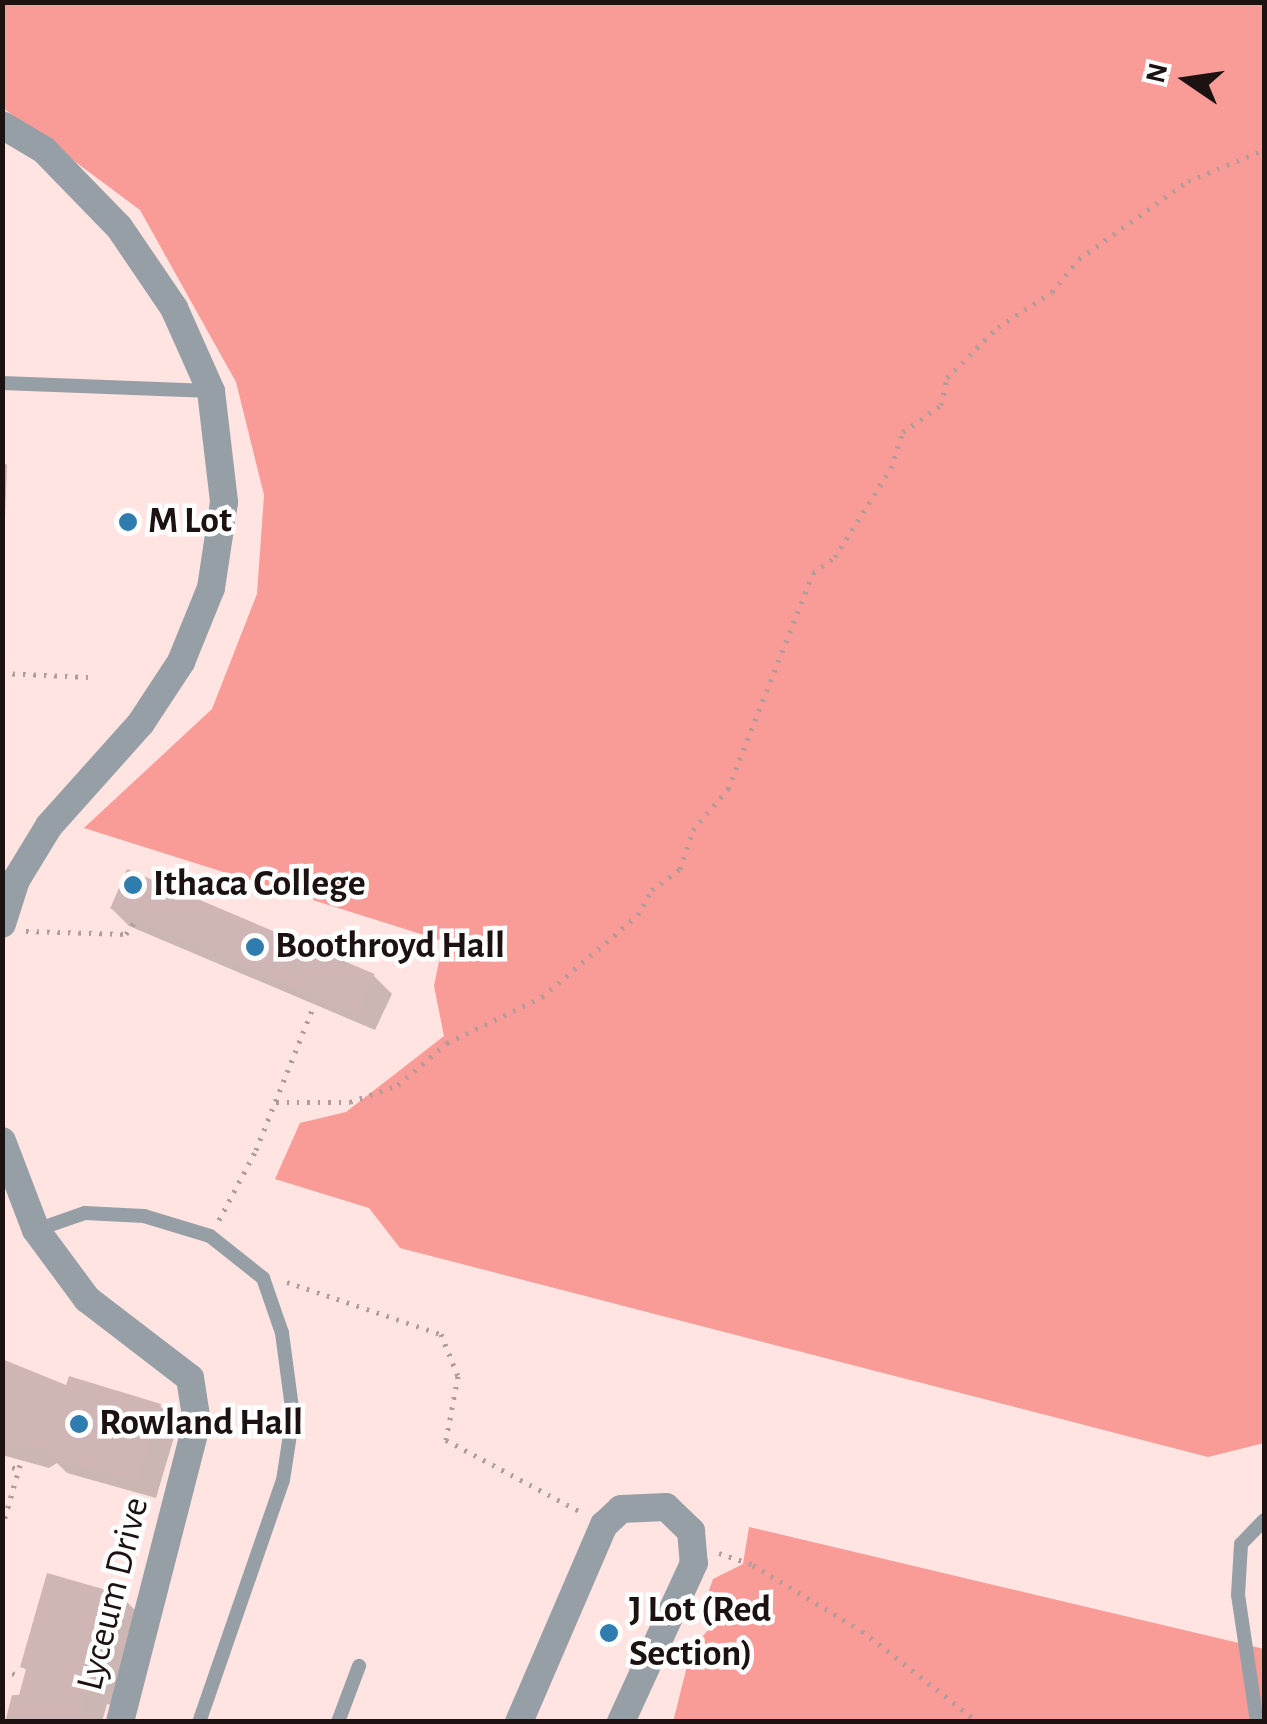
<!DOCTYPE html>
<html>
<head>
<meta charset="utf-8">
<style>
	body { margin:0 }
	#map { position:relative; width:1267px; height:1724px; overflow:hidden; background:#ffe4e2; font-family:"Alegreya Sans",sans-serif }
	div>[style] { position:absolute }
	[style*='--x'] { left:calc(var(--x)*1px); top:calc(var(--y)*1px); width:calc(var(--w)*1px); rotate:calc(var(--a)*1deg) }
	.forest>* { inset:0; background:#f99b96 }
	.shadow>* { inset:0; background:#0003 }
	.building>* { inset:0; background:#cfb6b4; transform-origin:0 0 }
	.path>* { height:5px; margin-top:-2.5px; transform-origin:0; background:repeating-linear-gradient(90deg,#b19c9a 0 2.5px,transparent 0 10.5px) }
	.lane>* { height:14px; margin:-7px; padding:0 7px; transform-origin:7px; border-radius:7px; background:#979fa6 }
	.street>* { height:28px; margin:-14px; padding:0 14px; transform-origin:14px; border-radius:14px; background:#979fa6 }
	.dots>* { width:28px; height:28px; translate:-50% -50%; box-sizing:border-box; border:5px solid #fff; border-radius:50% }
	span { translate:-50% -50%; white-space:nowrap; text-align:center; line-height:1.15; -webkit-text-stroke:9px #fff; paint-order:stroke }
	.poi-label { font-size:38px; color:#1b1211; font-weight:700 }
	.left { translate:0 -50%; text-align:left }
	.street-label { font-size:38px; color:#1b1211 }
	.frame { position:absolute; inset:0; border:5px solid #1b1211; pointer-events:none }
	.north { position:absolute; left:1137px; top:30px; width:100px; height:100px; -webkit-text-stroke:8px #fff; paint-order:stroke; rotate:283deg; font-size:28px; font-weight:700; line-height:40px; text-align:center; color:#1b1211 }
	.north::after { content:''; display:block; margin:auto; width:35px; height:45px; background:#1b1211; clip-path:polygon(50% 0,100% 100%,50% 72%,0 100%) }
</style>
</head>
<body>
<div id="map">
	<div class="forest">
		<div style="clip-path:polygon(3px 3px,1264px 3px,1264px 1443px,1208px 1457px,400px 1248px,369px 1208px,275px 1179px,300px 1123px,346px 1112px,444px 1036px,434px 986px,443px 941px,84px 828px,212px 709px,257px 594px,264px 495px,236px 382px,140px 210px,3px 108px)"></div>
		<div style="clip-path:polygon(749px 1527px,1264px 1649px,1264px 1721px,673px 1722px,691px 1650px,720px 1616px,705px 1601px,713px 1579px,743px 1564px)"></div>
	</div>
	<div class="shadow">
		<div style="clip-path:polygon(2px 461px,7px 465px,2px 594px)"></div>
		<div style="clip-path:polygon(111px 908px,374px 976px,392px 994px,375px 1030px,129px 926px)"></div>
		<div style="clip-path:polygon(2px 1361px,49px 1382px,160px 1406px,178px 1424px,156px 1498px,67px 1473px,57px 1463px,49px 1468px,2px 1455px)"></div>
		<div style="clip-path:polygon(122px 1597px,140px 1615px,115px 1706px,107px 1704px,102px 1722px,7px 1722px,21px 1698px,28px 1671px,23px 1666px)"></div>
	</div>
	<div class="building">
		<div style="left:127px;top:869px;width:269px;height:43px;rotate:23deg"></div>
		<div style="clip-path:polygon(2px 1359px,66px 1385px,69px 1376px,161px 1404px,138px 1482px,46px 1455px,48px 1449px,2px 1444px)"></div>
		<div style="clip-path:polygon(47px 1573px,124px 1595px,97px 1689px,89px 1687px,82px 1713px,90px 1715px,88px 1722px,5px 1722px,12px 1695px,19px 1695px,26px 1669px,20px 1667px)"></div>
	</div>
	<div class="path">
		<div style="--x:2;--y:673;--w:86;--a:2.7"></div>
		<div style="--x:26;--y:931;--w:100;--a:1.7"></div>
		<div style="--x:126;--y:934;--w:17;--a:-54"></div>
		<div style="--x:276;--y:1102;--w:74;--a:0"></div>
		<div style="--x:350;--y:1102;--w:51;--a:-19.5"></div>
		<div style="--x:398;--y:1085;--w:65;--a:-40.6"></div>
		<div style="--x:447;--y:1043;--w:106;--a:-25.8"></div>
		<div style="--x:542;--y:997;--w:126;--a:-40.5"></div>
		<div style="--x:638;--y:915;--w:29;--a:-61"></div>
		<div style="--x:652;--y:890;--w:35;--a:-37"></div>
		<div style="--x:680;--y:869;--w:41;--a:-71.6"></div>
		<div style="--x:693;--y:830;--w:54;--a:-49.5"></div>
		<div style="--x:728;--y:789;--w:232;--a:-68.5"></div>
		<div style="--x:813;--y:573;--w:27;--a:-36"></div>
		<div style="--x:835;--y:557;--w:105;--a:-57.8"></div>
		<div style="--x:891;--y:468;--w:38;--a:-72"></div>
		<div style="--x:903;--y:432;--w:47;--a:-35.4"></div>
		<div style="--x:941;--y:405;--w:28;--a:-77"></div>
		<div style="--x:947;--y:378;--w:72;--a:-45"></div>
		<div style="--x:998;--y:327;--w:64;--a:-32.9"></div>
		<div style="--x:1052;--y:292;--w:43;--a:-50.7"></div>
		<div style="--x:1079;--y:259;--w:134;--a:-35.6"></div>
		<div style="--x:1188;--y:181;--w:82;--a:-22.2"></div>
		<div style="--x:219;--y:1220;--w:79;--a:-62.1"></div>
		<div style="--x:256;--y:1150;--w:151;--a:-68.2"></div>
		<div style="--x:287;--y:1282;--w:163;--a:18.7"></div>
		<div style="--x:441;--y:1334;--w:45;--a:68"></div>
		<div style="--x:458;--y:1376;--w:65;--a:100.6"></div>
		<div style="--x:446;--y:1440;--w:151;--a:28.1"></div>
		<div style="--x:2;--y:1465;--w:17;--a:13"></div>
		<div style="--x:2;--y:1528;--w:73;--a:-74.1"></div>
		<div style="--x:719;--y:1553;--w:36;--a:19"></div>
		<div style="--x:753;--y:1565;--w:127;--a:31.2"></div>
		<div style="--x:862;--y:1631;--w:147;--a:38.1"></div>
		<div style="--x:2;--y:1671;--w:13;--a:13"></div>
	</div>
	<div class="lane">
		<div style="--x:2;--y:383;--w:209;--a:2.2"></div>
		<div style="--x:36;--y:1230;--w:52;--a:-19.1"></div>
		<div style="--x:85;--y:1213;--w:59;--a:2.9"></div>
		<div style="--x:144;--y:1216;--w:69;--a:16.9"></div>
		<div style="--x:210;--y:1236;--w:68;--a:38.4"></div>
		<div style="--x:263;--y:1278;--w:58;--a:70.9"></div>
		<div style="--x:282;--y:1333;--w:83;--a:82.4"></div>
		<div style="--x:293;--y:1415;--w:66;--a:98.7"></div>
		<div style="--x:283;--y:1480;--w:256;--a:109.1"></div>
		<div style="--x:338;--y:1722;--w:60;--a:-69.4"></div>
		<div style="--x:1257;--y:1722;--w:128;--a:-98.5"></div>
		<div style="--x:1238;--y:1595;--w:51;--a:-86.6"></div>
		<div style="--x:1241;--y:1544;--w:33;--a:-46"></div>
	</div>
	<div class="street">
		<div style="--x:2;--y:125;--w:49;--a:30.8"></div>
		<div style="--x:44;--y:150;--w:107;--a:45.8"></div>
		<div style="--x:119;--y:227;--w:98;--a:55.8"></div>
		<div style="--x:174;--y:308;--w:91;--a:66"></div>
		<div style="--x:211;--y:391;--w:112;--a:83.3"></div>
		<div style="--x:224;--y:502;--w:87;--a:98.6"></div>
		<div style="--x:211;--y:588;--w:80;--a:112.1"></div>
		<div style="--x:181;--y:662;--w:73;--a:123.3"></div>
		<div style="--x:141;--y:723;--w:138;--a:131.8"></div>
		<div style="--x:49;--y:826;--w:63;--a:121.4"></div>
		<div style="--x:16;--y:880;--w:46;--a:107.7"></div>
		<div style="--x:2;--y:1141;--w:95;--a:69.1"></div>
		<div style="--x:36;--y:1230;--w:86;--a:53.5"></div>
		<div style="--x:87;--y:1299;--w:130;--a:37.5"></div>
		<div style="--x:190;--y:1378;--w:45;--a:81"></div>
		<div style="--x:197;--y:1422;--w:310;--a:104.4"></div>
		<div style="--x:519;--y:1722;--w:215;--a:-66.7"></div>
		<div style="--x:604;--y:1525;--w:23;--a:-43"></div>
		<div style="--x:621;--y:1509;--w:45;--a:-2.5"></div>
		<div style="--x:666;--y:1507;--w:35;--a:44"></div>
		<div style="--x:691;--y:1531;--w:32;--a:85"></div>
		<div style="--x:694;--y:1563;--w:175;--a:114.7"></div>
	</div>
	<div class="dots">
		<div style="left:128px;top:522px;background:#2f7caf"></div>
		<div style="left:133px;top:885px;background:#2f7caf"></div>
		<div style="left:255px;top:947px;background:#2f7caf"></div>
		<div style="left:79px;top:1424px;background:#2f7caf"></div>
		<div style="left:609px;top:1633px;background:#2f7caf"></div>
	</div>
	<div class="poi-label">
		<span class="left" style="left:148px;top:522px">M Lot</span>
		<span class="left" style="left:153px;top:885px">Ithaca College</span>
		<span class="left" style="left:275px;top:947px">Boothroyd Hall</span>
		<span class="left" style="left:99px;top:1424px">Rowland Hall</span>
		<span class="left" style="left:629px;top:1633px">J Lot (Red<br>Section)</span>
	</div>
	<div class="street-label">
		<span style="left:114px;top:1594px;rotate:-76deg">Lyceum Drive</span>
	</div>
	<div class="frame"></div>
	<div class="north">N</div>
</div>
</body>
</html>
